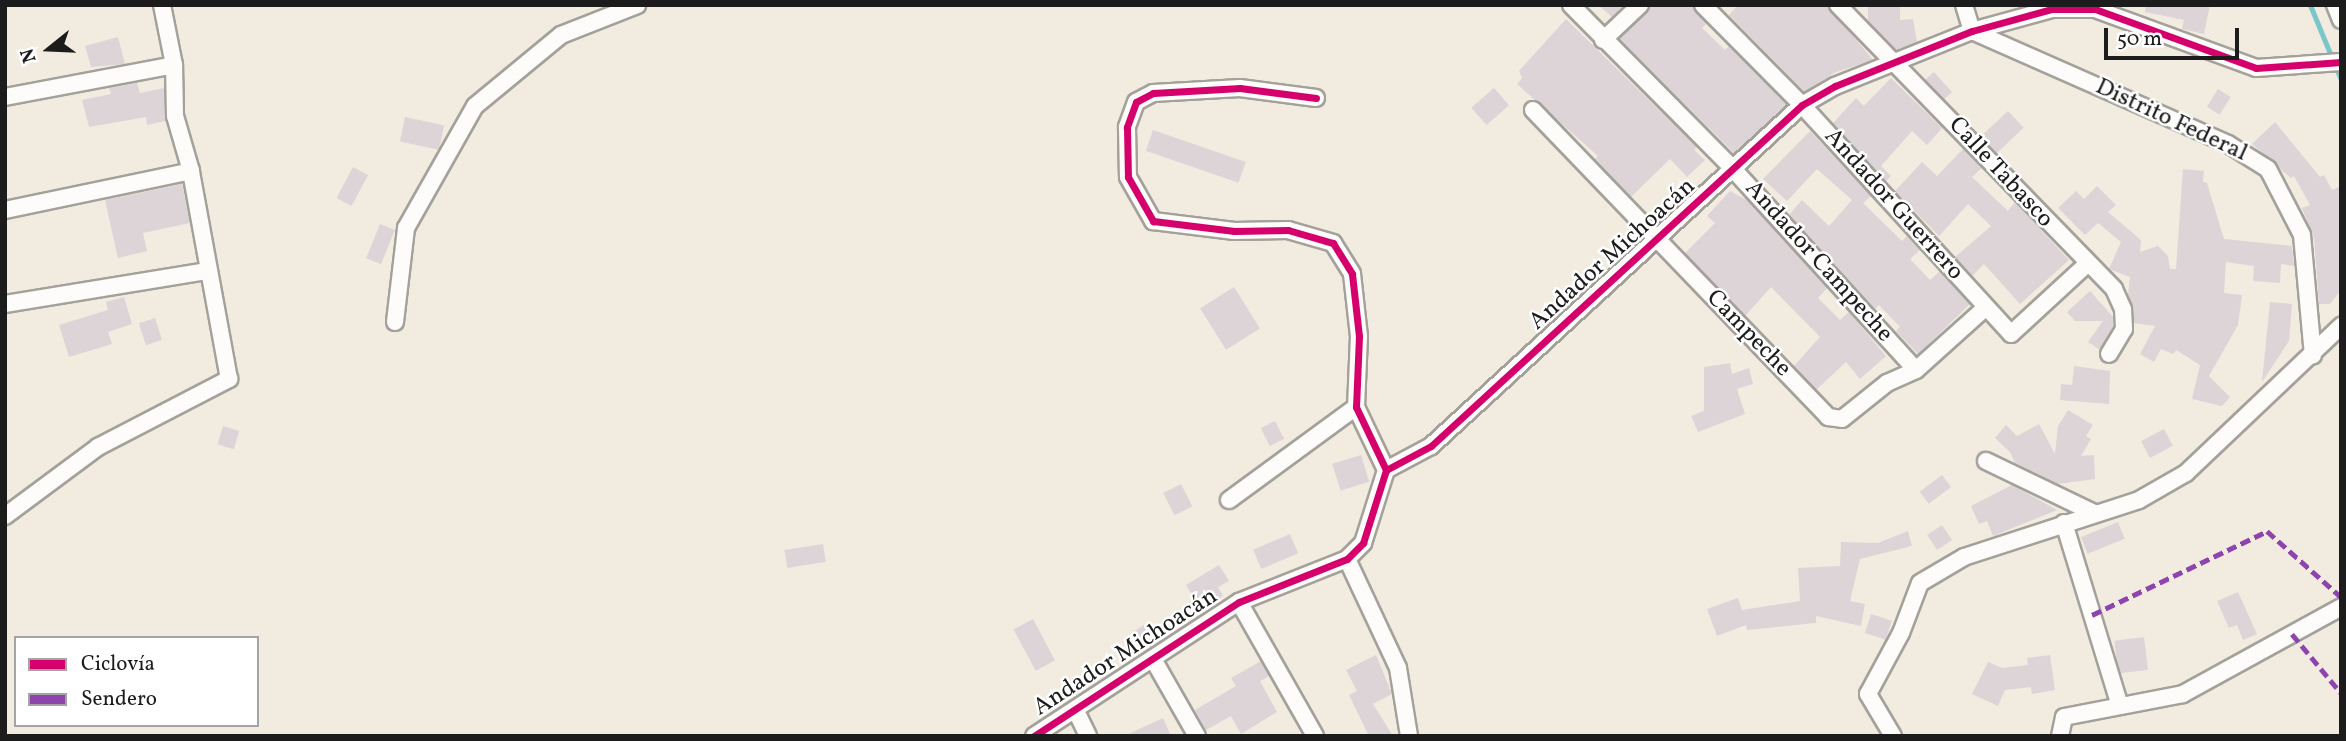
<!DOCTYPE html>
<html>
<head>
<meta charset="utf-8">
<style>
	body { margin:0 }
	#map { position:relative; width:2346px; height:741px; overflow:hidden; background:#f1ebe0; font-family:Vollkorn,serif }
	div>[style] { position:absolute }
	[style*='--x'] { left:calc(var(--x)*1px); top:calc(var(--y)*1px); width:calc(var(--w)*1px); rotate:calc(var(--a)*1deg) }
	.stream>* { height:5px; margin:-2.5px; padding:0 2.5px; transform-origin:2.5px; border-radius:2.5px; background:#7bc6ca }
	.building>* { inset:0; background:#ddd4d8; transform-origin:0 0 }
	.roads { filter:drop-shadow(2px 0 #a4a19b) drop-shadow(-2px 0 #a4a19b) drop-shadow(0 2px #a4a19b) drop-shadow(0 -2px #a4a19b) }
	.minor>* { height:16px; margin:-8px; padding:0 8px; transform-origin:8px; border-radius:8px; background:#fdfcfa }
	.quiet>* { height:5px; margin-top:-2.5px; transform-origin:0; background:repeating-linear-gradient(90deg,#8e44ad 0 10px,transparent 0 15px) }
	.cycleway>* { height:7px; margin:-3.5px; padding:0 3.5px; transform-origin:3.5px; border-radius:3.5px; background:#d6006c }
	span { translate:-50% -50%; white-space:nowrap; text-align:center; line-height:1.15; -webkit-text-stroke:5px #fff; paint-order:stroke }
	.street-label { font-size:24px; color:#1c1c1c }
	.frame { position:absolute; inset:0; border:7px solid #1c1c1c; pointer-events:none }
	.legend { position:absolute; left:14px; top:636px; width:245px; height:91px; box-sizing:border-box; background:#fff; border:2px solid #a4a4a4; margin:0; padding:9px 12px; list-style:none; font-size:21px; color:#1c1c1c }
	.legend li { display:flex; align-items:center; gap:14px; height:35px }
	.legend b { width:35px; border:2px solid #a4a4a4 }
	.north { position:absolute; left:14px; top:14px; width:70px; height:70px; -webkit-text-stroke:5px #fff; paint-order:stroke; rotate:252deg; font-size:19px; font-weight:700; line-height:28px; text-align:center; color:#1c1c1c }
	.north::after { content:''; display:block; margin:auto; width:24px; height:32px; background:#1c1c1c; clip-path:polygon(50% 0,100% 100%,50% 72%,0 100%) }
	.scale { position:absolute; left:2104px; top:28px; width:135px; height:32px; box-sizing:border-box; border:4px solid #1c1c1c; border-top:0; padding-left:9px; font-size:21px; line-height:24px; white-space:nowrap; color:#1c1c1c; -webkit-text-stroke:5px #fff; paint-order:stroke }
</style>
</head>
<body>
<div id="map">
	<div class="stream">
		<div style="--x:2310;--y:5;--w:81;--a:67.5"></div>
	</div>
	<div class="building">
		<div style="clip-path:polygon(1598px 5px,1624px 5px,1612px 17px)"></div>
		<div style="clip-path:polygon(1650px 5px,1693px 5px,1707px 23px,1702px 28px,1725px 50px,1729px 46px,1787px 105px,1734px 153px,1619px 39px)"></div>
		<div style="clip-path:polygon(1738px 5px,1828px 5px,1873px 60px,1836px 72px,1804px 92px,1729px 15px)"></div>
		<div style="clip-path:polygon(1868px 5px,1900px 5px,1900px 20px,1913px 19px,1917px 42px,1896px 50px,1868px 21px)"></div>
		<div style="clip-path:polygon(2146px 5px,2210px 5px,2204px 34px,2182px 29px,2184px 20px,2145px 12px)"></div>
		<div style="clip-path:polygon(1566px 19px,1697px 147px,1694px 150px,1705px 160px,1687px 177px,1670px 159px,1631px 197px,1595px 159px,1598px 156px,1517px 84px,1522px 78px,1519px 71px)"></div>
		<div style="clip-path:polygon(118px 37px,125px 64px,91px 67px,85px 46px)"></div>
		<div style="left:1934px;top:72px;width:27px;height:12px;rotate:48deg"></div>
		<div style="clip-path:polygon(1891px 78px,1942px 128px,1927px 145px,1912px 131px,1881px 166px,1891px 176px,1886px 181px,1833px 123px,1856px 98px,1864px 106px)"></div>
		<div style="clip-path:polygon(137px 83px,140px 93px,164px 88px,165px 121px,147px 125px,146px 117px,89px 127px,82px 100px,111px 94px,109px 88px)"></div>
		<div style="left:1494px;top:88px;width:23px;height:30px;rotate:49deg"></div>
		<div style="left:2218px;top:89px;width:15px;height:21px;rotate:32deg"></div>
		<div style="left:2008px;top:111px;width:23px;height:37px;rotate:47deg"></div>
		<div style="left:405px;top:117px;width:40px;height:25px;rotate:12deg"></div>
		<div style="clip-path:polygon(2275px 122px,2320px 177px,2324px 175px,2332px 190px,2341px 186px,2341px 290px,2330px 304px,2319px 304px,2314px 238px,2302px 208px,2310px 205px,2294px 176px,2291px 178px,2252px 144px)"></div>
		<div style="left:1153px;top:130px;width:98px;height:22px;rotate:19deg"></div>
		<div style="clip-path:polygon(1810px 131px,1871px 196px,1863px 203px,1902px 241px,1907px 236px,1920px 250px,1910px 259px,1930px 280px,1940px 271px,1970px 304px,1918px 354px,1896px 331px,1900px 327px,1879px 305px,1875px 309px,1789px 215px,1802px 200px,1829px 226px,1852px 200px,1817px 169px,1787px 201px,1763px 179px)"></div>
		<div style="clip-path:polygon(1963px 149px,1982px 168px,1972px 177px,2008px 211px,2015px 202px,2069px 260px,2020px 304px,1984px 264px,1972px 276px,1955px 257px,1991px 226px,1968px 204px,1939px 236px,1895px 191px,1922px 162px,1937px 176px)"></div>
		<div style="left:353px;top:167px;width:17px;height:35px;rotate:28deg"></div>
		<div style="clip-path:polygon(2183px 169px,2204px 171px,2203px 182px,2207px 183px,2224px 239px,2292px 246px,2294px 266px,2281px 264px,2280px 283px,2253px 281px,2254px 266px,2226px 262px,2224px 293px,2242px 295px,2238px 325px,2209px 376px,2230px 397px,2222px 406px,2192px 399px,2200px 365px,2176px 350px,2173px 354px,2161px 349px,2154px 362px,2140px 354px,2155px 326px,2134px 323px,2128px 295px,2130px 277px,2109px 269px,2121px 242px,2098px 223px,2085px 235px,2058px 208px,2076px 191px,2084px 199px,2097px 186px,2116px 205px,2108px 212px,2141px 240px,2140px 252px,2158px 246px,2168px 256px,2170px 269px,2176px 269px)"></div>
		<div style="clip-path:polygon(182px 184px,190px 223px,143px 233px,147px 251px,118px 258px,105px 200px)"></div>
		<div style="clip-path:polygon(1730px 191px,1747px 200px,1827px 288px,1818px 298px,1840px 320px,1849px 312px,1886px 356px,1860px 379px,1846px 362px,1816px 390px,1794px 366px,1820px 337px,1771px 287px,1745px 316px,1685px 253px,1715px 223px,1707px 216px)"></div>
		<div style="left:380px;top:224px;width:16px;height:37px;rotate:22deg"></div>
		<div style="left:1234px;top:287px;width:49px;height:40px;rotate:58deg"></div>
		<div style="clip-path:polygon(2090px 291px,2113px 317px,2113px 326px,2100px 350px,2088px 342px,2103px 321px,2075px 321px,2067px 312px)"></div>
		<div style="clip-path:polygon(124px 297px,132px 324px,108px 332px,112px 344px,69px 357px,59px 325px,108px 310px,106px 302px)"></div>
		<div style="clip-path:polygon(2270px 302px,2292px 304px,2289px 341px,2262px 382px)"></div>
		<div style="left:155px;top:318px;width:23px;height:17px;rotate:72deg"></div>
		<div style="clip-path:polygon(1730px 363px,1732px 374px,1749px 368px,1753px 384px,1737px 389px,1745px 414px,1698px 432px,1691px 416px,1704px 411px,1704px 367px)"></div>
		<div style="clip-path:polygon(2074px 366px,2110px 371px,2109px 404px,2060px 400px,2061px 384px,2072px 385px)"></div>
		<div style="clip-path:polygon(2068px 410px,2093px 425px,2086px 436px,2091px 439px,2081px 456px,2094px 455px,2095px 479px,2057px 484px,2015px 463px,2010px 452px,1995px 438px,2006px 425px,2017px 436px,2039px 424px,2055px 454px,2058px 426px)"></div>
		<div style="left:1275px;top:421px;width:20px;height:16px;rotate:63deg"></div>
		<div style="left:223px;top:426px;width:17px;height:19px;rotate:17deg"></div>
		<div style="left:2164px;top:429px;width:19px;height:26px;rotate:62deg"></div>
		<div style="left:1361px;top:455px;width:28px;height:30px;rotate:73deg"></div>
		<div style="left:1942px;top:475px;width:15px;height:28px;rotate:53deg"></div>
		<div style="left:1181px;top:484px;width:25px;height:20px;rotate:63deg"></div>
		<div style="clip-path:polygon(2012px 485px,2057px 510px,1993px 536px,1987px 521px,1979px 524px,1971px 506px)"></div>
		<div style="left:2118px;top:522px;width:18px;height:40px;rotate:68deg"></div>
		<div style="left:1942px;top:525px;width:18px;height:18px;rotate:56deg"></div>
		<div style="clip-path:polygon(1908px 531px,1912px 546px,1860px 559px,1850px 601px,1865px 604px,1861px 626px,1816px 616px,1816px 623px,1747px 630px,1746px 625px,1717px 636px,1707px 609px,1738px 598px,1742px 610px,1800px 601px,1798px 568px,1840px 566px,1841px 542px,1878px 543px)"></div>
		<div style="left:1290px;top:534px;width:21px;height:40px;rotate:67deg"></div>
		<div style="left:823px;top:544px;width:18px;height:39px;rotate:81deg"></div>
		<div style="clip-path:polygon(1219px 565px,1229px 581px,1218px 587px,1223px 596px,1201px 610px,1186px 585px)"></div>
		<div style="clip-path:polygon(2238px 592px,2257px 634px,2243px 640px,2237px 625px,2229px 628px,2217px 601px)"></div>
		<div style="left:1871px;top:614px;width:22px;height:20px;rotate:18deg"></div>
		<div style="left:1033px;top:619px;width:47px;height:22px;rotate:62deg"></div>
		<div style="left:1144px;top:625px;width:22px;height:18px;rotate:58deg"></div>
		<div style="left:2144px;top:637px;width:33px;height:30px;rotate:83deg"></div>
		<div style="clip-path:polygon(1376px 655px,1392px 694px,1373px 704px,1393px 736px,1369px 736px,1349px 695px,1357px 691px,1346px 670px)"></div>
		<div style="clip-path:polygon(2050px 655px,2055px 690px,2032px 694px,2031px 687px,2005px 690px,1998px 706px,1972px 694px,1988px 662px,2002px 668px,2028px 665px,2027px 658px)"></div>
		<div style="clip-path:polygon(1261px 661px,1269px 676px,1260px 681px,1277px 712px,1241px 734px,1231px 716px,1206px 730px,1195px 710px,1236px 686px,1231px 678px)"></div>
		<div style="clip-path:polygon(1163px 718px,1171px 736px,1124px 736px)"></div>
	</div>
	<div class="roads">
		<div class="minor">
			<div style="--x:1571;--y:5;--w:232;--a:45.3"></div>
			<div style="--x:1734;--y:170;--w:270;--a:47.7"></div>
			<div style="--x:1703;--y:5;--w:141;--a:45.3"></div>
			<div style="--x:1802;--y:105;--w:310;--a:47.6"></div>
			<div style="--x:2011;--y:334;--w:102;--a:-42.6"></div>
			<div style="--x:1838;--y:5;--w:396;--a:45.8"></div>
			<div style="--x:2114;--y:289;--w:22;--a:66"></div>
			<div style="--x:2123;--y:309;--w:20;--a:87"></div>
			<div style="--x:2124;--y:329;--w:29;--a:121"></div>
			<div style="--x:1964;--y:5;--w:27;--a:73"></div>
			<div style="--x:1972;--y:31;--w:280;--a:23.8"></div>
			<div style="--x:2228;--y:144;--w:47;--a:32"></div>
			<div style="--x:2268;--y:169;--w:74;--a:62.7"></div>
			<div style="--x:2302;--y:235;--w:121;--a:84.8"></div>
			<div style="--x:2335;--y:5;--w:16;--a:68"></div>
			<div style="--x:1603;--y:40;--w:51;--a:-43.4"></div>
			<div style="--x:5;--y:97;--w:172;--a:-10.7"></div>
			<div style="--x:1316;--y:98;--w:77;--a:-172.5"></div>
			<div style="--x:1240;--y:88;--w:87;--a:176.7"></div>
			<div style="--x:1153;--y:93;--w:19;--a:152"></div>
			<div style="--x:1136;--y:102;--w:27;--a:110"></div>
			<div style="--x:1127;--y:127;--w:50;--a:88.9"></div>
			<div style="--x:1128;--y:177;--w:51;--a:60.4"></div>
			<div style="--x:1153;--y:221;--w:82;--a:7"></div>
			<div style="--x:1234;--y:231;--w:54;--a:-1.1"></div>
			<div style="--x:1288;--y:230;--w:47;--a:16.1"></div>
			<div style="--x:1333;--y:243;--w:36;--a:58"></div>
			<div style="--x:1352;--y:274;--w:62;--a:83.6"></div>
			<div style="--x:1359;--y:336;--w:71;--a:92.4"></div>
			<div style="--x:1356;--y:407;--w:70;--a:64.5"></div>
			<div style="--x:1533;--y:110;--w:426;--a:46.1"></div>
			<div style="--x:1828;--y:417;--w:14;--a:8"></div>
			<div style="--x:1842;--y:419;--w:58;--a:-38.7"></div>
			<div style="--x:1887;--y:383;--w:32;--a:-24"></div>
			<div style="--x:1916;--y:370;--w:93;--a:-41.9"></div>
			<div style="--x:5;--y:210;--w:190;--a:-11.8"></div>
			<div style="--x:5;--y:304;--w:205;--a:-9.3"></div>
			<div style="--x:395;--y:322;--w:95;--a:-83.3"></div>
			<div style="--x:406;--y:228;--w:140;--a:-60.5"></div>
			<div style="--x:475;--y:106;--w:112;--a:-39.5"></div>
			<div style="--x:561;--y:35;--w:82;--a:-21.5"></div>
			<div style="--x:1986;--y:461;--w:120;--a:25.7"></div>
			<div style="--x:1229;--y:500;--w:157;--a:-36.2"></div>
			<div style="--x:5;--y:516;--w:116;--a:-36.6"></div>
			<div style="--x:98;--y:447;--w:148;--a:-27.4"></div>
			<div style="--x:229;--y:379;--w:211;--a:-100.4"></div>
			<div style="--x:191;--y:171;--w:57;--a:-106.2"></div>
			<div style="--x:175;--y:116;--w:51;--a:-91.1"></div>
			<div style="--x:174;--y:65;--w:61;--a:-101.3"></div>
			<div style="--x:2064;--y:523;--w:191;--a:73"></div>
			<div style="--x:1347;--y:559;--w:120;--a:64.9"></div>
			<div style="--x:1398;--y:668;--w:69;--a:80.8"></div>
			<div style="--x:1239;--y:602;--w:154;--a:60.4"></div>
			<div style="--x:1153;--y:659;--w:89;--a:60.3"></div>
			<div style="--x:1076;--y:711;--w:28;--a:64"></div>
			<div style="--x:1034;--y:736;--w:245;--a:-33.2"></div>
			<div style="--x:1239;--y:602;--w:116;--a:-21.7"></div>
			<div style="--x:1347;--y:559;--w:23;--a:-45"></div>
			<div style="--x:1363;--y:543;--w:77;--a:-72.5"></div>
			<div style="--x:1386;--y:470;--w:51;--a:-28.1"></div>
			<div style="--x:1431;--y:446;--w:504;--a:-42.59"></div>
			<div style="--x:1802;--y:105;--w:38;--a:-30"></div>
			<div style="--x:1835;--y:86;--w:148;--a:-21.9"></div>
			<div style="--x:1972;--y:31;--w:83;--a:-15.4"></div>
			<div style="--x:2052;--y:9;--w:43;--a:0"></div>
			<div style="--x:2095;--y:9;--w:171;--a:20.1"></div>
			<div style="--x:2256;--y:68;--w:85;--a:-4"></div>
			<div style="--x:1893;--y:736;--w:49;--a:-120.8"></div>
			<div style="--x:1868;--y:694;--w:69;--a:-61.6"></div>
			<div style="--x:1901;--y:633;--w:53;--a:-69.2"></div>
			<div style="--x:1920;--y:583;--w:51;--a:-30.6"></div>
			<div style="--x:1964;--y:557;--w:184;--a:-18"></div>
			<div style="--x:2139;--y:500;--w:54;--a:-29.9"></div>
			<div style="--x:2186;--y:473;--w:214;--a:-43.5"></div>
			<div style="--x:2060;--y:736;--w:19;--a:-78"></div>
			<div style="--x:2064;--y:717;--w:121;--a:-10.9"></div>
			<div style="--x:2183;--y:694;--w:180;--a:-28.8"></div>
		</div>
	</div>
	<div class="quiet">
		<div style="--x:2092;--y:615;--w:194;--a:-25.6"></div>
		<div style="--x:2267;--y:531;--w:99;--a:41.7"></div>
		<div style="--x:2292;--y:634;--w:77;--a:50.3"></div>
	</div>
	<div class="cycleway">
		<div style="--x:1316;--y:98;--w:77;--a:-172.5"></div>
		<div style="--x:1240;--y:88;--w:87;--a:176.7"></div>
		<div style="--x:1153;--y:93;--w:19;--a:152"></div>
		<div style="--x:1136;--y:102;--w:27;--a:110"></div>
		<div style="--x:1127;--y:127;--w:50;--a:88.9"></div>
		<div style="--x:1128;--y:177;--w:51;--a:60.4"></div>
		<div style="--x:1153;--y:221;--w:82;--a:7"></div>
		<div style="--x:1234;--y:231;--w:54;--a:-1.1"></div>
		<div style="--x:1288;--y:230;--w:47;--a:16.1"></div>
		<div style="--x:1333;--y:243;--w:36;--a:58"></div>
		<div style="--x:1352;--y:274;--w:62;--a:83.6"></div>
		<div style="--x:1359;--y:336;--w:71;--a:92.4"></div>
		<div style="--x:1356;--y:407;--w:70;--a:64.5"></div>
		<div style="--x:1034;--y:736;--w:245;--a:-33.2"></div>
		<div style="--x:1239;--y:602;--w:116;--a:-21.7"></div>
		<div style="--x:1347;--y:559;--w:23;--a:-45"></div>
		<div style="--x:1363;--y:543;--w:77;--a:-72.5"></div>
		<div style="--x:1386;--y:470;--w:51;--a:-28.1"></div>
		<div style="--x:1431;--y:446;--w:504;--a:-42.59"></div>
		<div style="--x:1802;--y:105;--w:38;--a:-30"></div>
		<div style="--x:1835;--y:86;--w:148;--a:-21.9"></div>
		<div style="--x:1972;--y:31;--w:83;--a:-15.4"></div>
		<div style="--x:2052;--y:9;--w:43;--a:0"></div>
		<div style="--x:2095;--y:9;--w:171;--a:20.1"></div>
		<div style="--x:2256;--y:68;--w:85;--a:-4"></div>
	</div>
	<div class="street-label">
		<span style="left:2171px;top:121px;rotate:25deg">Distrito Federal</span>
		<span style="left:2000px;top:173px;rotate:47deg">Calle Tabasco</span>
		<span style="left:1893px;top:205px;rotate:48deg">Andador Guerrero</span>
		<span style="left:1613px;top:255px;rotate:-42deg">Andador Michoacán</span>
		<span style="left:1818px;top:262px;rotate:48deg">Andador Campeche</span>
		<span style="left:1748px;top:334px;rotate:46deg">Campeche</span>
		<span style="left:1126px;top:653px;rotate:-33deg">Andador Michoacán</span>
	</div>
	<div class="frame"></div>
	<ul class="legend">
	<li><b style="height:9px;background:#d6006c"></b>Ciclovía</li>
	<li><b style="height:9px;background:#8e44ad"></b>Sendero</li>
	</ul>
	<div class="north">N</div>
	<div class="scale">50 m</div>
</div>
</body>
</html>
